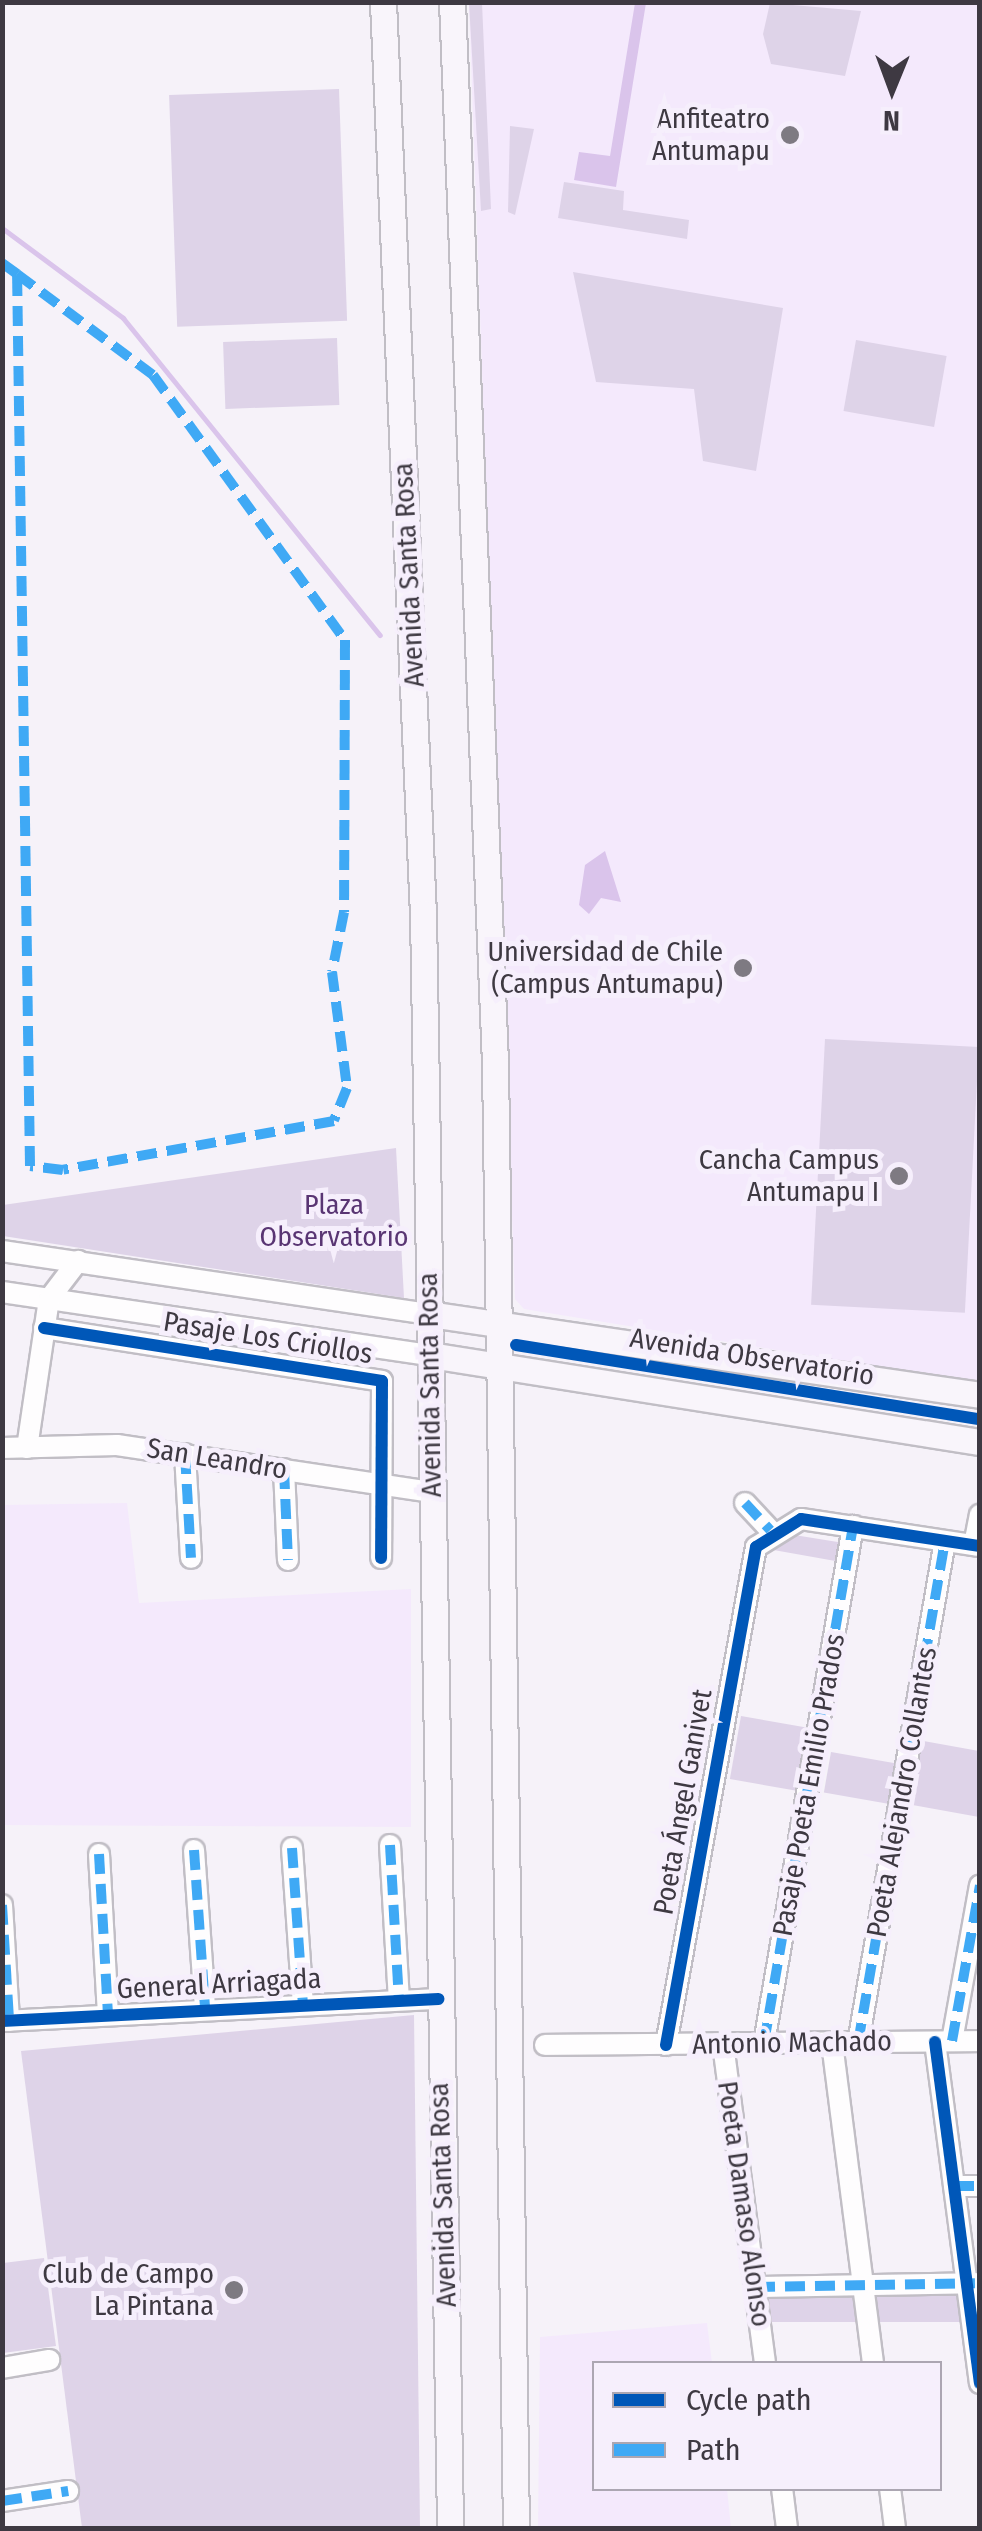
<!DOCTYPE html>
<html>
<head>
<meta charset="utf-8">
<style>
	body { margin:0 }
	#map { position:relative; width:982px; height:2531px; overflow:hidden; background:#f6f2f9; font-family:"Fira Sans Condensed",sans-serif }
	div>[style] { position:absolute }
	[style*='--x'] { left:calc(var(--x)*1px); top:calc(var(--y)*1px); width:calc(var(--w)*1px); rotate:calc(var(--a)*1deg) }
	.built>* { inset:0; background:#f4e9fc }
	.green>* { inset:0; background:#ded3e8; transform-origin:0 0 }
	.water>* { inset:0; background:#dac4eb }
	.stream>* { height:5px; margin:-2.5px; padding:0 2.5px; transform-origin:2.5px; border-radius:2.5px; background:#dac4eb }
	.roads { filter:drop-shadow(2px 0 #c1bec5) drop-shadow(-2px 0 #c1bec5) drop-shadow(0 2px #c1bec5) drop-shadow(0 -2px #c1bec5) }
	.minor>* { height:20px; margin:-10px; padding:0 10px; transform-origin:10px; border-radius:10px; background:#fefdfe }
	.major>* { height:25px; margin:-12.5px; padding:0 12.5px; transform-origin:12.5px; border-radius:12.5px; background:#f9f5fb }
	.quiet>* { height:10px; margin-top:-5px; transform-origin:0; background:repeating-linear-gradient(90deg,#3fa9f5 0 20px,transparent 0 30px) }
	.cycleway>* { height:12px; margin:-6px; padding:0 6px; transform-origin:6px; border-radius:6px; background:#0057b8 }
	.dots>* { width:28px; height:28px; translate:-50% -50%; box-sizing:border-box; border:5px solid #f6effc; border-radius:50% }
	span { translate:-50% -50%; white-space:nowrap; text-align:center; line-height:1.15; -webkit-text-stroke:10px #f6effc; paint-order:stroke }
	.poi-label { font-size:28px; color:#3e3942 }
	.right { translate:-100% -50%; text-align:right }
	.street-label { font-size:28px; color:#3e3942 }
	.park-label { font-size:28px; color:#593573 }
	.frame { position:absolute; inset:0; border:5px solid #3e3942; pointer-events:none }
	.legend { position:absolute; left:592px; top:2361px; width:350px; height:130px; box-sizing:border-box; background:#f6effc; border:2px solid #aca6b2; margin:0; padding:12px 18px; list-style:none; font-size:30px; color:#3e3942 }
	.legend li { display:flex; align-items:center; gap:20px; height:50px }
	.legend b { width:50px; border:2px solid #aca6b2 }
	.north { position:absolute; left:842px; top:40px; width:100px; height:100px; -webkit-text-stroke:8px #f6effc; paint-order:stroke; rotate:181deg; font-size:28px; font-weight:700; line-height:40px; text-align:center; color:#3e3942 }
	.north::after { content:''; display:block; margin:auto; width:35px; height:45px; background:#3e3942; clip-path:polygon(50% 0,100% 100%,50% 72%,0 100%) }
</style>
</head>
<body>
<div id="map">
	<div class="built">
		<div style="clip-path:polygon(469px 3px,979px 3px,979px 1383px,524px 1309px,515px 1299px)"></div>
		<div style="clip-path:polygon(127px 1503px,139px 1603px,411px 1589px,411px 1827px,3px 1825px,3px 1505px)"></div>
		<div style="clip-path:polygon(707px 2323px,712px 2363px,594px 2364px,594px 2488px,727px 2489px,731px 2528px,538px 2528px,540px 2337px)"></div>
	</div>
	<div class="green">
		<div style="clip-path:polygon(469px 3px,482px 3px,491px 209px,481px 211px)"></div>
		<div style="clip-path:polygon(770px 3px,861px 11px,845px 76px,771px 64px,763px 34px)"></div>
		<div style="left:339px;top:89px;width:232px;height:170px;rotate:88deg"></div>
		<div style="clip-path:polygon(510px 126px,534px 129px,515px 215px,508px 212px)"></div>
		<div style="clip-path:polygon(564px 182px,624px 191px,623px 210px,689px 220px,687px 239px,558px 218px)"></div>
		<div style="clip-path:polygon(573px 272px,783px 308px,756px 471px,703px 461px,694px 389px,596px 382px)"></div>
		<div style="left:337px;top:338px;width:67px;height:114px;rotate:88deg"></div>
		<div style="left:856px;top:340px;width:92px;height:72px;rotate:10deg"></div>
		<div style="left:825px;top:1039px;width:154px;height:266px;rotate:3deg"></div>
		<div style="clip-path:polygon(396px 1148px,404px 1298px,3px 1236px,3px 1205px)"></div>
		<div style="clip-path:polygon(788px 1534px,844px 1543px,841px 1562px,768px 1549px)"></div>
		<div style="left:741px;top:1716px;width:75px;height:64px;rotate:10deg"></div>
		<div style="clip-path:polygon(918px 1740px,979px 1751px,979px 1817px,907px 1804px)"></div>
		<div style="left:831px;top:1752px;width:68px;height:41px;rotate:10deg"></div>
		<div style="clip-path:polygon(414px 2015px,420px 2528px,82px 2528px,21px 2051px)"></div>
		<div style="clip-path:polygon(44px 2258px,56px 2346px,3px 2353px,3px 2263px)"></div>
		<div style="left:979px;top:2291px;width:31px;height:211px;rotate:90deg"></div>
	</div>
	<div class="water">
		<div style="clip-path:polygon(635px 3px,646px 3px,616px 187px,574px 180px,579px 152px,610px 156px)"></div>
		<div style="clip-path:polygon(605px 851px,621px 902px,601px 898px,589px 914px,579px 905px,585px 865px)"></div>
	</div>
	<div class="stream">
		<div style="--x:2;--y:228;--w:151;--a:36.6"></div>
		<div style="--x:123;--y:318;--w:408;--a:51"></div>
	</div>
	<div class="roads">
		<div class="minor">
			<div style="--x:2;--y:1251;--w:432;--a:8.4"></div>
			<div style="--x:2;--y:1292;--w:433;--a:8.4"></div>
			<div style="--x:44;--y:1328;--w:342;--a:8.9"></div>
			<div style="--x:382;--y:1381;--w:177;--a:90.3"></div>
			<div style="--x:2;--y:1448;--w:115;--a:-1.5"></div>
			<div style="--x:117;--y:1445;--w:317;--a:8.5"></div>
			<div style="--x:27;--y:1448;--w:151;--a:-81.6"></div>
			<div style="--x:49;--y:1299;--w:48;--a:-52.7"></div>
			<div style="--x:185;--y:1454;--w:104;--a:86.7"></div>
			<div style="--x:284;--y:1469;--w:91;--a:87.5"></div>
			<div style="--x:745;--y:1503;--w:37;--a:47"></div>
			<div style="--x:974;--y:1545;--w:31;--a:-79"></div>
			<div style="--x:390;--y:1845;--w:155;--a:86.7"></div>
			<div style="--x:292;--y:1848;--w:157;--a:86"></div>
			<div style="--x:194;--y:1850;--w:159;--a:86"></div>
			<div style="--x:99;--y:1854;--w:160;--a:86.8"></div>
			<div style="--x:2;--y:1905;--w:116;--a:86.5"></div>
			<div style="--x:2;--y:2021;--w:437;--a:-2.9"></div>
			<div style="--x:952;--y:2041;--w:158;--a:-79.8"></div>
			<div style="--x:935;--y:2042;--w:344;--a:82.5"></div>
			<div style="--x:764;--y:2043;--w:525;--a:-80.23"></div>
			<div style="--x:832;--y:2043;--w:324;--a:82.7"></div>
			<div style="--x:858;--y:2043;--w:509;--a:-80.17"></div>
			<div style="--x:723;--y:2044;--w:323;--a:82.5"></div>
			<div style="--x:545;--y:2045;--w:435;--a:-0.5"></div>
			<div style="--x:666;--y:2045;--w:506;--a:-79.76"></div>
			<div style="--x:756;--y:1547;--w:53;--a:-31.9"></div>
			<div style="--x:801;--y:1519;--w:181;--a:8.6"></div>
			<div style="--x:954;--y:2186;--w:26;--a:0"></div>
			<div style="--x:755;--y:2287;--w:223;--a:-1"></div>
			<div style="--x:2;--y:2368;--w:48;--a:-9.7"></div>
			<div style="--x:782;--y:2488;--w:40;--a:82.9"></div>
			<div style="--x:890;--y:2488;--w:40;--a:82.9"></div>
			<div style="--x:2;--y:2501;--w:67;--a:-8.6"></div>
		</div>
		<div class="major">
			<div style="--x:383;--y:2;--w:912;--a:87.49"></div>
			<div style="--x:423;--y:913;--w:1615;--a:89.04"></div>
			<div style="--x:452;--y:2;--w:1062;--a:87.68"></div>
			<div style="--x:495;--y:1063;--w:1465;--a:89.18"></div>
			<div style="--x:429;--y:1314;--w:557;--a:8.36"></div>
			<div style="--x:430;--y:1355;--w:557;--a:8.99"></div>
		</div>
	</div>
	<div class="quiet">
		<div style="--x:2;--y:263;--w:19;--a:36"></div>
		<div style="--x:17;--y:274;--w:169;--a:36.6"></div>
		<div style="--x:153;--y:375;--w:327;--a:54.1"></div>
		<div style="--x:345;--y:640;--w:272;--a:90.2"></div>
		<div style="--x:344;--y:912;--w:61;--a:101.3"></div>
		<div style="--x:332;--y:972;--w:117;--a:82.6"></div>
		<div style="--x:347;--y:1088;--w:35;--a:112"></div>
		<div style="--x:334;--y:1121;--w:275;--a:169.8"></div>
		<div style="--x:63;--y:1170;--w:33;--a:-173"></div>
		<div style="--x:30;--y:1166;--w:892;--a:-90.83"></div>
		<div style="--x:185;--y:1454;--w:104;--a:86.7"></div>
		<div style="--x:284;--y:1469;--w:91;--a:87.5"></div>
		<div style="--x:745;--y:1503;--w:37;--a:47"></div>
		<div style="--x:390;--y:1845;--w:155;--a:86.7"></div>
		<div style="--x:292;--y:1848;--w:157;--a:86"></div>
		<div style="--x:194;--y:1850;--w:159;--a:86"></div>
		<div style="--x:99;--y:1854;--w:160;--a:86.8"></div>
		<div style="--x:2;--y:1905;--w:116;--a:86.5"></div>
		<div style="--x:952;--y:2041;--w:158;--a:-79.8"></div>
		<div style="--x:764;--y:2043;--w:525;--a:-80.23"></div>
		<div style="--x:858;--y:2043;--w:509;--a:-80.17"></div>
		<div style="--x:954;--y:2186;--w:26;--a:0"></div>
		<div style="--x:755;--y:2287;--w:220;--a:-1"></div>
		<div style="--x:2;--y:2501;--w:67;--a:-8.6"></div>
	</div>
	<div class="cycleway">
		<div style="--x:44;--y:1328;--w:342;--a:8.9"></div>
		<div style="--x:382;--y:1381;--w:177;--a:90.3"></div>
		<div style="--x:516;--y:1345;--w:470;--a:9.1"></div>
		<div style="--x:2;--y:2021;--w:437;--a:-2.9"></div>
		<div style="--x:935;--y:2042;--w:344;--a:82.5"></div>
		<div style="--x:666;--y:2045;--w:506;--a:-79.76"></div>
		<div style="--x:756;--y:1547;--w:53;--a:-31.9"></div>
		<div style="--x:801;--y:1519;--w:181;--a:8.6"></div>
	</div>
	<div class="dots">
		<div style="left:790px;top:135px;background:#7e7a82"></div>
		<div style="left:743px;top:968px;background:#7e7a82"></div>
		<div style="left:899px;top:1176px;background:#7e7a82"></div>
		<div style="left:234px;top:2290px;background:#7e7a82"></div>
	</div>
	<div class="poi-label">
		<span class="right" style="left:770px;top:135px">Anfiteatro<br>Antumapu</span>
		<span class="right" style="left:723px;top:968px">Universidad de Chile<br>(Campus Antumapu)</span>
		<span class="right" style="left:879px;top:1176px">Cancha Campus<br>Antumapu I</span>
		<span class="right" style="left:214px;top:2290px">Club de Campo<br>La Pintana</span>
	</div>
	<div class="street-label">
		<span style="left:409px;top:575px;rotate:-93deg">Avenida Santa Rosa</span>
		<span style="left:268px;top:1338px;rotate:9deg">Pasaje Los Criollos</span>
		<span style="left:752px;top:1357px;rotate:9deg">Avenida Observatorio</span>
		<span style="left:430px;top:1385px;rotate:-91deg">Avenida Santa Rosa</span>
		<span style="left:217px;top:1459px;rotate:9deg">San Leandro</span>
		<span style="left:809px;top:1785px;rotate:-80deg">Pasaje Poeta Emilio Prados</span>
		<span style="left:902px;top:1792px;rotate:-80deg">Poeta Alejandro Collantes</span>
		<span style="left:683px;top:1802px;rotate:-80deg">Poeta Ángel Ganivet</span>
		<span style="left:219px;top:1984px;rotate:-3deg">General Arriagada</span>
		<span style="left:792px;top:2043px;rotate:-1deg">Antonio Machado</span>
		<span style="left:443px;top:2195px;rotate:-92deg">Avenida Santa Rosa</span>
		<span style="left:744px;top:2204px;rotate:82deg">Poeta Damaso Alonso</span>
	</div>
	<div class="park-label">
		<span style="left:334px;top:1221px">Plaza<br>Observatorio</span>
	</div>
	<div class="frame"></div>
	<ul class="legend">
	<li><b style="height:12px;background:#0057b8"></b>Cycle path</li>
	<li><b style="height:12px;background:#3fa9f5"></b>Path</li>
	</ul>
	<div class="north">N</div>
</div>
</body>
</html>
